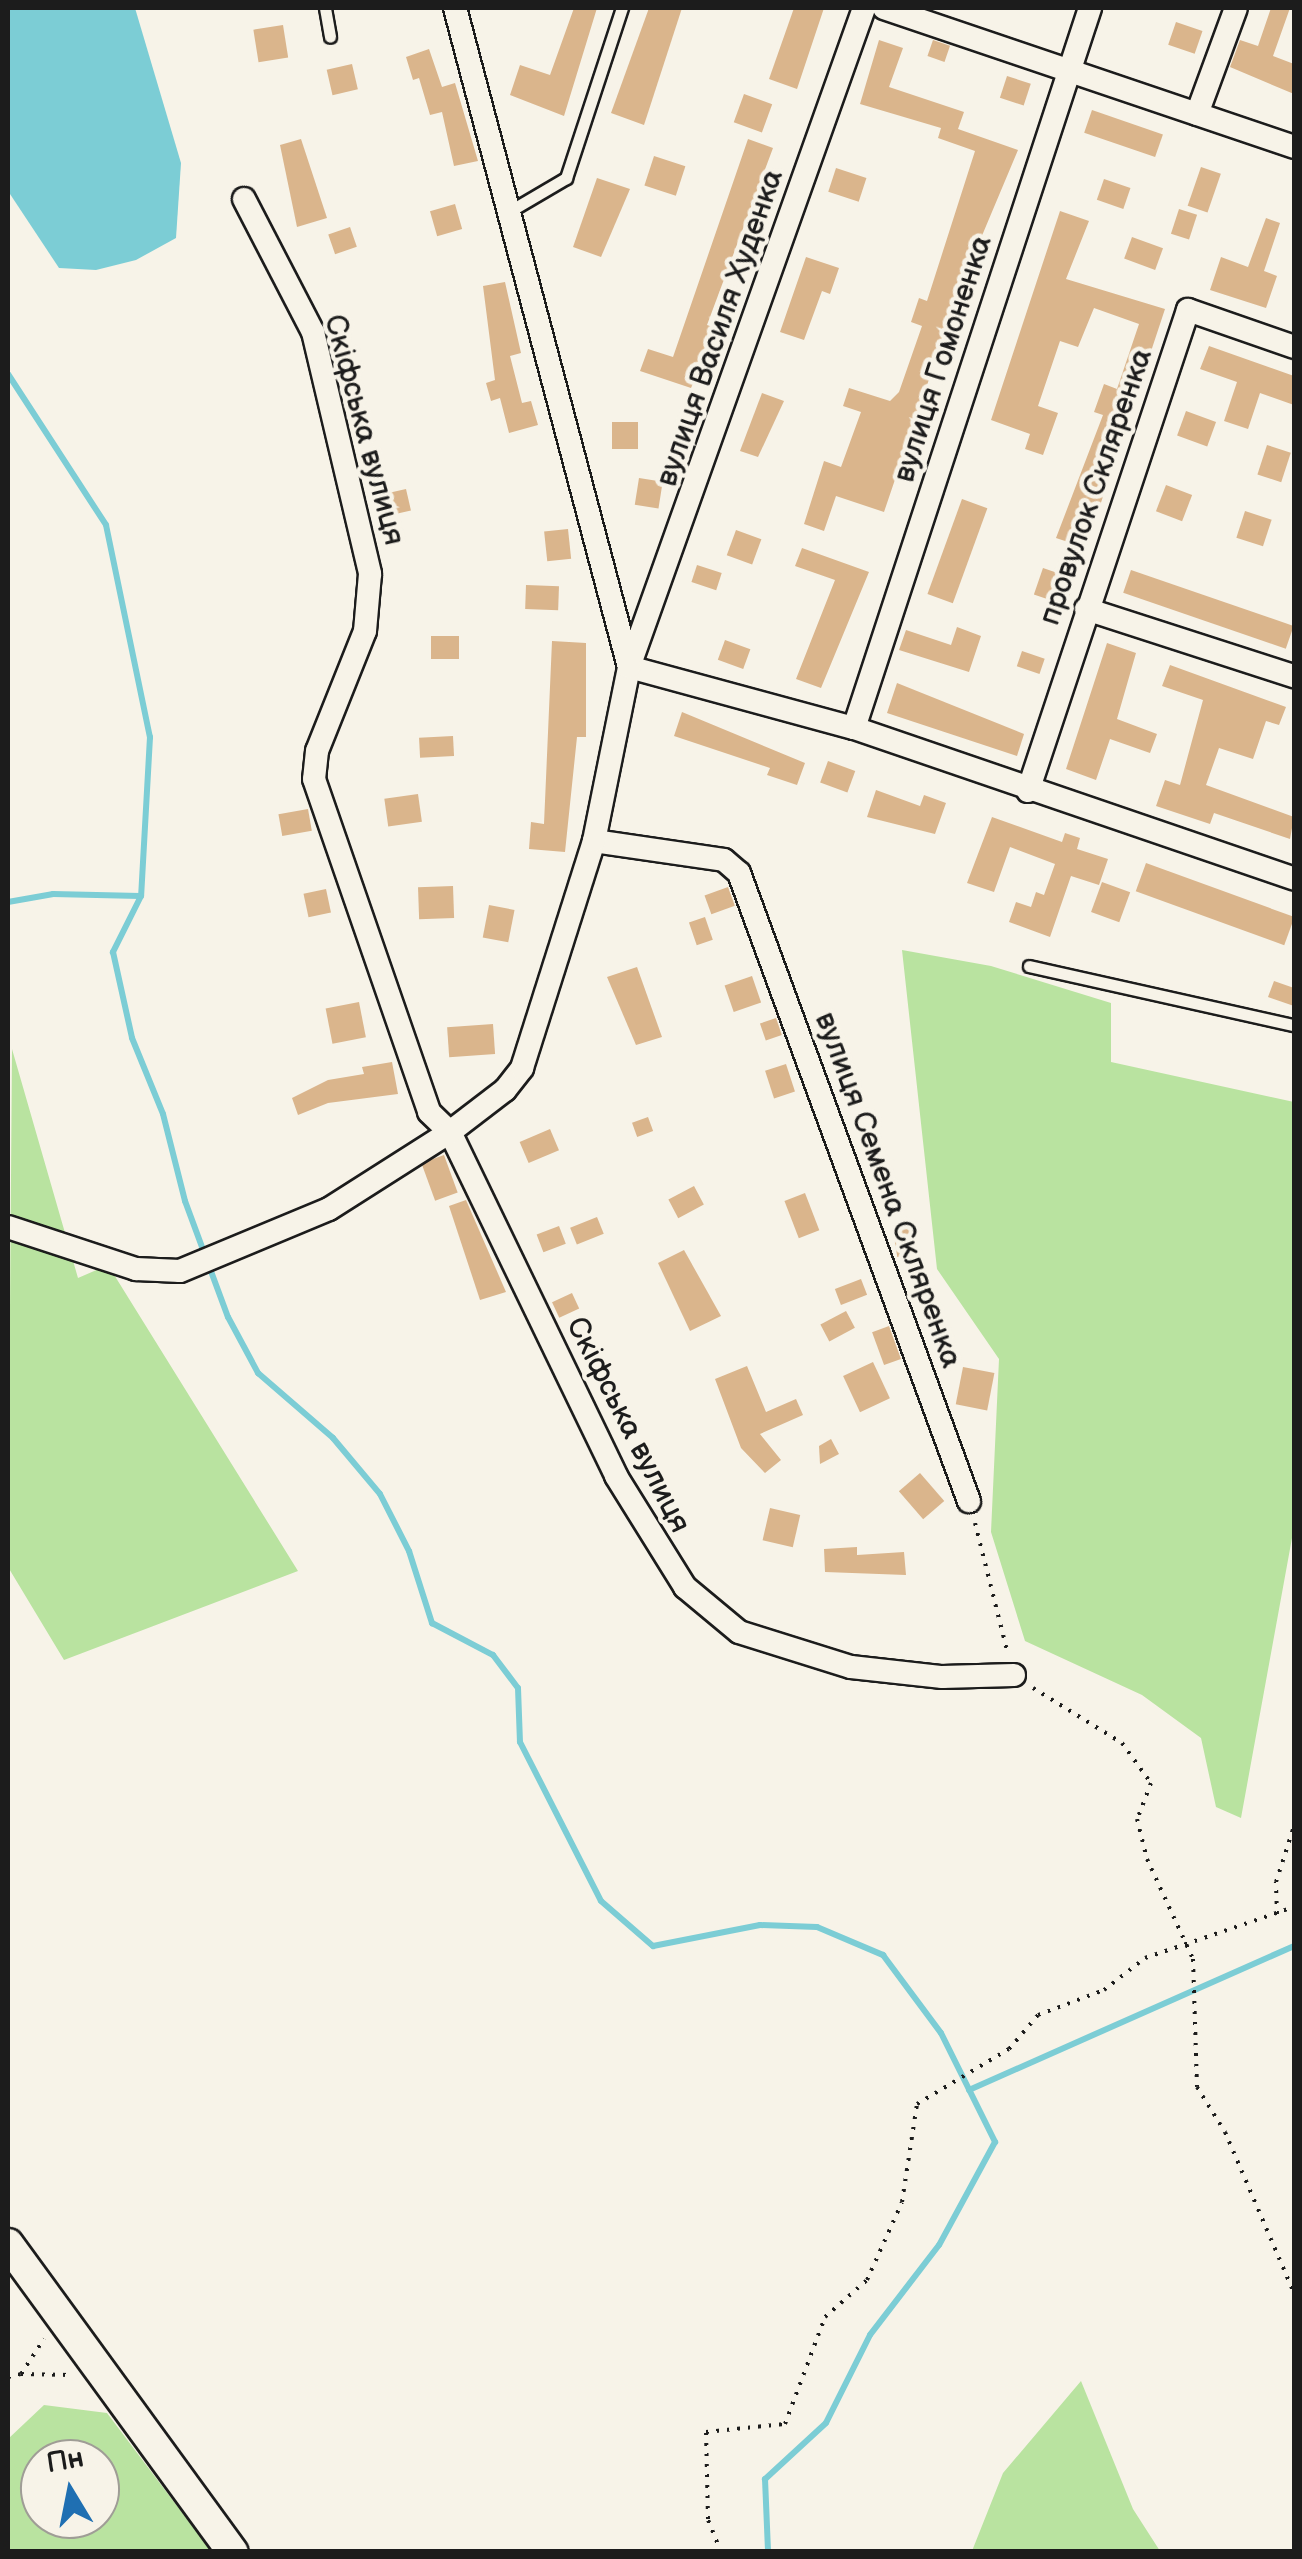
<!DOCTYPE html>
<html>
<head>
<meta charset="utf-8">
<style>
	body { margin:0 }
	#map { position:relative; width:1302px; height:2559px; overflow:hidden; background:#f7f3e8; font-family:"Balsamiq Sans",sans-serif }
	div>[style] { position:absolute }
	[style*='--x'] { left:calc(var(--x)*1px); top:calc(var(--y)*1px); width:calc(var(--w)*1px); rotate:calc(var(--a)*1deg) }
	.green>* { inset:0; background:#b9e3a0 }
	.water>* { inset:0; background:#7ccdd5 }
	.stream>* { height:6px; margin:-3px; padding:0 3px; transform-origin:3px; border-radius:3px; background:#7ccdd5 }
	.building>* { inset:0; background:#dab58c; transform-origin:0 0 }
	.path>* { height:4px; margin-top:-2px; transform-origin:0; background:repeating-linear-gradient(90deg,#1c1c1c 0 2.5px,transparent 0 10.5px) }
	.roads { filter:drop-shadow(2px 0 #1c1c1c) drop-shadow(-2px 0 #1c1c1c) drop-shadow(0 2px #1c1c1c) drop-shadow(0 -2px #1c1c1c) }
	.service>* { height:11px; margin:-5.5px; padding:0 5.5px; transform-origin:5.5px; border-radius:5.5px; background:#f7f3e8 }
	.minor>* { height:22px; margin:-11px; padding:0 11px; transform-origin:11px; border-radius:11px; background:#f7f3e8 }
	.tertiary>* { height:30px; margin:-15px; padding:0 15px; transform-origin:15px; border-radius:15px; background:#f7f3e8 }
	span { translate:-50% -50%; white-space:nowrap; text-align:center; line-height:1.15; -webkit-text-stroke:9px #f7f3e8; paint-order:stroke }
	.street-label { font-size:30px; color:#1c1c1c }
	.frame { position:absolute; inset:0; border:10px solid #1c1c1c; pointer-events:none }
	.north { position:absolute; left:20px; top:2439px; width:100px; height:100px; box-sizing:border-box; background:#f7f3e8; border:2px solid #9f9d96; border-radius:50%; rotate:350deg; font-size:28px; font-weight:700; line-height:40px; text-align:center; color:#1c1c1c }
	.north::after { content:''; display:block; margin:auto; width:35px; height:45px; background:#1f6fb2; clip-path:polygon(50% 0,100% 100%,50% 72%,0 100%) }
</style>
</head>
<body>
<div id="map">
	<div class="green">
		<div style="clip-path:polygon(902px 950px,991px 966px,1111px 1003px,1111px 1062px,1294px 1102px,1294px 1527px,1241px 1818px,1216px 1807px,1201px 1738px,1142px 1695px,1025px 1641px,991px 1532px,999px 1359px,937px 1269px)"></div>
		<div style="clip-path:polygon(12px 1049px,78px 1278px,108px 1265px,298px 1571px,64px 1660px,8px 1567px)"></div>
		<div style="clip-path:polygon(1081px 2381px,1133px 2509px,1160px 2551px,972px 2551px,1003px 2473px)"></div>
		<div style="clip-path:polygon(evenodd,44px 2405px,107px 2413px,211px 2551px,8px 2551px,8px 2439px,44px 2405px,100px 2459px,100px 2519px,40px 2519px,40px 2459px,100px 2459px)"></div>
	</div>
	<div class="water">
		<div style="clip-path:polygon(8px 8px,135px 8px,181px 163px,176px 238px,136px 260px,96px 270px,59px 268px,8px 191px)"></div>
	</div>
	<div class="stream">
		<div style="--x:8;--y:374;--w:180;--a:57"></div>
		<div style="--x:106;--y:525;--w:217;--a:78.3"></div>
		<div style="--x:150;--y:737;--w:159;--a:93.2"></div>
		<div style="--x:141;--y:896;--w:63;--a:116.6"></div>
		<div style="--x:113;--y:952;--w:88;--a:77.5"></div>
		<div style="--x:132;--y:1038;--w:82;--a:67.8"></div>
		<div style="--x:163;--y:1114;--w:90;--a:75.8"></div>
		<div style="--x:185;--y:1201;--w:124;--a:69.7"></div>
		<div style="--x:228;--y:1317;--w:64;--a:61.8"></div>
		<div style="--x:258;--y:1373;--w:99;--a:40.9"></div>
		<div style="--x:333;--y:1438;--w:73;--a:50"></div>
		<div style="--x:380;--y:1494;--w:64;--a:63"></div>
		<div style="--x:409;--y:1551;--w:76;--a:72.3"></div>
		<div style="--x:432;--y:1623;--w:69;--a:27.7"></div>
		<div style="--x:493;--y:1655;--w:41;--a:52.9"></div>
		<div style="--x:518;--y:1688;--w:54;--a:87.9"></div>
		<div style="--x:520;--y:1742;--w:178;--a:63"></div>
		<div style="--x:601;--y:1901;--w:69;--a:40.9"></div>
		<div style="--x:653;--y:1946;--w:109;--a:-11.1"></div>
		<div style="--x:760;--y:1925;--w:57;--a:2"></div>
		<div style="--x:817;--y:1927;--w:72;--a:23"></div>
		<div style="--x:883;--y:1955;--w:97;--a:53.4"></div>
		<div style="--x:941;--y:2033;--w:122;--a:63.6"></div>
		<div style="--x:995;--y:2142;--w:117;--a:118.5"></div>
		<div style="--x:939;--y:2245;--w:113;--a:127.5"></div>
		<div style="--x:870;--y:2335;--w:98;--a:116.6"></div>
		<div style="--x:826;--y:2423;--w:83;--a:137.4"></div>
		<div style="--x:765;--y:2479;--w:73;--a:87.6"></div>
		<div style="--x:8;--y:902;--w:46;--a:-10.1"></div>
		<div style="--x:53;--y:894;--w:87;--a:1.3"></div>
		<div style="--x:969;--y:2090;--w:355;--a:-23.9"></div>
	</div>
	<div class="building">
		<div style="clip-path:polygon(574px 8px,597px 8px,564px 116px,510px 95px,520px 65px,550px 75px)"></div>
		<div style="clip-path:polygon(649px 8px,682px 8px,644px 125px,611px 113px)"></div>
		<div style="clip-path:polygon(794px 8px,824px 8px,797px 89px,769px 79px)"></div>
		<div style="clip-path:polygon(1271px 8px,1290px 8px,1273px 56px,1294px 64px,1294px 94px,1230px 67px,1240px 40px,1258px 46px)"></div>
		<div style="left:1176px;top:22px;width:28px;height:24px;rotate:19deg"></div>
		<div style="left:283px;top:25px;width:33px;height:30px;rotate:81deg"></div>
		<div style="clip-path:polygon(879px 40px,903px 48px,889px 87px,964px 112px,958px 129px,1018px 150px,960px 288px,884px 512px,836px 496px,824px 531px,804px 524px,824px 461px,841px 467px,861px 412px,843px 406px,849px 388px,890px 401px,899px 392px,922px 326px,911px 322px,919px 298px,927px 301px,975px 151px,938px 138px,941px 128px,860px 104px)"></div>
		<div style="left:933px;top:40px;width:18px;height:17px;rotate:19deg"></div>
		<div style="clip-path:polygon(429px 49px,442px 87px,455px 83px,478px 161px,454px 166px,442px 112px,430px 115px,419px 78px,413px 80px,406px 57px)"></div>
		<div style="left:352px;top:64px;width:26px;height:26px;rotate:77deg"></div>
		<div style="left:1007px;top:76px;width:25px;height:23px;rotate:18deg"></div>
		<div style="left:744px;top:94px;width:30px;height:30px;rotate:20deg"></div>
		<div style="left:1092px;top:110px;width:75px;height:24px;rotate:19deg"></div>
		<div style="clip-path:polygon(301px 139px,327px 218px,297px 227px,280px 145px)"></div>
		<div style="clip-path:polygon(748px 139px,773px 148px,707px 325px,718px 329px,691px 388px,640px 371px,648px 349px,673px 357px)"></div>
		<div style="left:654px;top:156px;width:33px;height:31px;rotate:18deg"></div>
		<div style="left:1201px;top:167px;width:21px;height:41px;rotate:19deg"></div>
		<div style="left:836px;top:168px;width:32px;height:25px;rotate:18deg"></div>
		<div style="clip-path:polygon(597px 178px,630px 189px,601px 257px,573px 247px)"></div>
		<div style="left:1104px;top:179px;width:28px;height:22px;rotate:19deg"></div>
		<div style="left:455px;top:204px;width:26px;height:26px;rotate:74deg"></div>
		<div style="left:1179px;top:209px;width:19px;height:26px;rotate:18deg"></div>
		<div style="clip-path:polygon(1060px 211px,1089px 221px,1066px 279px,1165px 309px,1086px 548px,1056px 538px,1103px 415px,1094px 412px,1104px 384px,1117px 389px,1139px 324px,1094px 308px,1078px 347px,1060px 341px,1038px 406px,1058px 413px,1043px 455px,1025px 449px,1030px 434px,991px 420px)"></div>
		<div style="clip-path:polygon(1266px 218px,1280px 223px,1264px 271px,1277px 276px,1266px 308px,1210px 290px,1221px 257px,1248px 267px)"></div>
		<div style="left:350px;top:227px;width:21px;height:23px;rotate:71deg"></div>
		<div style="left:1132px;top:237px;width:33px;height:23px;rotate:20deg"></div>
		<div style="clip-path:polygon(806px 257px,839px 268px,830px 294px,822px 291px,804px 340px,780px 332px)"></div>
		<div style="clip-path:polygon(505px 282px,521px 353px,510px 356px,522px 403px,531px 401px,538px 425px,509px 433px,500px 398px,491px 401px,486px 383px,495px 380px,483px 286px)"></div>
		<div style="clip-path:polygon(1209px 346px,1294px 376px,1294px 405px,1260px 393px,1248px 429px,1224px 421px,1237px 382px,1200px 369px)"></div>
		<div style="clip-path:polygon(762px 393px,784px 401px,758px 457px,740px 451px)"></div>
		<div style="left:1186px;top:411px;width:32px;height:26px;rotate:20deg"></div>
		<div style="left:638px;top:422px;width:27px;height:26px;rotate:90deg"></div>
		<div style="left:1267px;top:445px;width:25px;height:31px;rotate:18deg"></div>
		<div style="left:639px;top:478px;width:24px;height:27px;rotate:9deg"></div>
		<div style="left:1166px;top:485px;width:28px;height:28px;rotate:21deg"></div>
		<div style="left:406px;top:489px;width:22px;height:25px;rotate:77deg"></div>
		<div style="left:962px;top:499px;width:27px;height:101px;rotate:20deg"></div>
		<div style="left:1245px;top:511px;width:28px;height:28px;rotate:18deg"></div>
		<div style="left:568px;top:529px;width:30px;height:24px;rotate:84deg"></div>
		<div style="left:736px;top:530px;width:27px;height:27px;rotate:20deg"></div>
		<div style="clip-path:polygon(802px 548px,869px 572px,821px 688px,796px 679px,835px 580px,795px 566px)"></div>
		<div style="left:697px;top:565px;width:26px;height:18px;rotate:18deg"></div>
		<div style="left:1043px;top:568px;width:34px;height:28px;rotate:19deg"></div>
		<div style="left:1131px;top:570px;width:172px;height:24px;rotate:19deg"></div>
		<div style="left:526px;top:585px;width:33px;height:24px;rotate:2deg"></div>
		<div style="clip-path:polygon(957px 627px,981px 636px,969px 672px,899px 650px,906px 630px,951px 645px)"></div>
		<div style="left:431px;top:636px;width:28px;height:23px"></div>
		<div style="left:725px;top:640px;width:27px;height:21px;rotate:20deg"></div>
		<div style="clip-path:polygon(552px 641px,586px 643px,586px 737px,577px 737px,565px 852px,529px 849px,531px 822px,544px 824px)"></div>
		<div style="clip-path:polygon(1107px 643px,1136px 653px,1117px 719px,1157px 734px,1150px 753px,1110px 739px,1096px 780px,1066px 769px)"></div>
		<div style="left:1022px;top:651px;width:24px;height:16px;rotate:19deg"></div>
		<div style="clip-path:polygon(1170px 665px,1286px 707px,1279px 725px,1266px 721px,1253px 759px,1219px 748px,1206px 785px,1294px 817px,1290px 839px,1214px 813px,1210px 824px,1156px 806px,1165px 780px,1180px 785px,1203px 700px,1162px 686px)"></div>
		<div style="clip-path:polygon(897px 683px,1024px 734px,1017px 756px,887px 713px)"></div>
		<div style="clip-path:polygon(682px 712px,805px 763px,797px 785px,767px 775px,770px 768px,674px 736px)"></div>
		<div style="left:453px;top:736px;width:20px;height:34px;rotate:87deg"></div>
		<div style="left:828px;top:761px;width:29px;height:23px;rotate:20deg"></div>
		<div style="clip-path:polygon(876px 790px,920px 806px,924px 795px,946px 803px,935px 834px,867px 817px)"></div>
		<div style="left:418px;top:794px;width:28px;height:34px;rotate:82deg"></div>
		<div style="left:308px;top:809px;width:22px;height:30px;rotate:80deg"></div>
		<div style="clip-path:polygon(992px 817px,1062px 842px,1065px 833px,1080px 838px,1077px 849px,1108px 859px,1099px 885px,1071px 876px,1050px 937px,1009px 922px,1016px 902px,1031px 907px,1036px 892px,1044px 895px,1055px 864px,1010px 847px,994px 892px,967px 883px)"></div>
		<div style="left:1146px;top:863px;width:158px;height:30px;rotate:20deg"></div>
		<div style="left:1102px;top:882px;width:30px;height:32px;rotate:20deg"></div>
		<div style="left:453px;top:886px;width:32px;height:35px;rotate:88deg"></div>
		<div style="left:728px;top:887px;width:20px;height:25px;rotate:70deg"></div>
		<div style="left:326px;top:889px;width:24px;height:23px;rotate:78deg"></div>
		<div style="left:489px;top:905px;width:26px;height:33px;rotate:11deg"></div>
		<div style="left:705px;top:917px;width:24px;height:17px;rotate:71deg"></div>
		<div style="clip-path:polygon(637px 967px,662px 1037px,636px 1045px,607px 977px)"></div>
		<div style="left:752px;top:976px;width:28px;height:29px;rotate:71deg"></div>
		<div style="clip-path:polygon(1274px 981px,1294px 988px,1294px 1006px,1268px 997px)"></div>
		<div style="left:359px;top:1002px;width:36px;height:34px;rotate:79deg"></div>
		<div style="left:776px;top:1018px;width:18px;height:17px;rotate:71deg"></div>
		<div style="left:493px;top:1024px;width:30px;height:46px;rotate:86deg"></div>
		<div style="clip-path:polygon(392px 1062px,398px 1094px,328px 1103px,298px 1115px,292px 1098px,328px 1080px,364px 1074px,362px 1067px)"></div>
		<div style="left:786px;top:1064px;width:29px;height:22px;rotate:72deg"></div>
		<div style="left:648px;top:1117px;width:15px;height:17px;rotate:70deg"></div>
		<div style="left:550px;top:1129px;width:23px;height:33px;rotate:67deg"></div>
		<div style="left:444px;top:1155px;width:40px;height:24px;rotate:70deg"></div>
		<div style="left:694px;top:1186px;width:21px;height:29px;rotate:62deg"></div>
		<div style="left:805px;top:1193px;width:40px;height:22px;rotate:69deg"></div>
		<div style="clip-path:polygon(466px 1200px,506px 1292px,480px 1300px,449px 1206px)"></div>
		<div style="left:597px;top:1217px;width:18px;height:29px;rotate:68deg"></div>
		<div style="left:913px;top:1222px;width:32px;height:21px;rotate:81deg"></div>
		<div style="left:559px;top:1226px;width:19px;height:24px;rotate:69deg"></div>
		<div style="clip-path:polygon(684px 1250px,721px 1316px,690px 1331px,658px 1263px)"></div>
		<div style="left:861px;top:1279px;width:17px;height:28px;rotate:69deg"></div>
		<div style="left:572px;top:1293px;width:17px;height:22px;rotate:65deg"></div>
		<div style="left:846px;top:1311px;width:19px;height:29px;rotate:62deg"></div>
		<div style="left:889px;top:1326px;width:35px;height:18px;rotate:70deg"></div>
		<div style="left:873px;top:1362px;width:40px;height:33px;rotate:65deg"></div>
		<div style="clip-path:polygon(747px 1366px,766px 1412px,796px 1399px,803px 1415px,760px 1434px,781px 1460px,765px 1473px,741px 1448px,715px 1379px)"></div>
		<div style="left:963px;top:1367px;width:32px;height:38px;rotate:11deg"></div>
		<div style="clip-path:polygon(831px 1439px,839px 1454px,820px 1464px,819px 1446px)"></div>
		<div style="left:920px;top:1473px;width:37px;height:28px;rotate:49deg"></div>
		<div style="left:770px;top:1508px;width:31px;height:33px;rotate:13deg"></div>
		<div style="clip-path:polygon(857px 1547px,857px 1555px,904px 1552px,906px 1575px,825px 1572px,824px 1549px)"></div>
	</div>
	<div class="path">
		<div style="--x:975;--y:1523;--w:135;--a:75.9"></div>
		<div style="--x:1033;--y:1688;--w:105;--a:31.7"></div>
		<div style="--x:1122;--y:1743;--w:49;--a:54.1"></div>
		<div style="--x:1151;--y:1783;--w:39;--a:111"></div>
		<div style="--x:1137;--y:1819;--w:41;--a:76"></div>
		<div style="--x:1147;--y:1859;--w:110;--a:65.3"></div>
		<div style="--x:1193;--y:1959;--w:128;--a:88.2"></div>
		<div style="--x:1197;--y:2087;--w:53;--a:58.1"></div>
		<div style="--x:1225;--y:2132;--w:175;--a:66.8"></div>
		<div style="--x:1277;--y:1914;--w:32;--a:-92"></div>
		<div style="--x:1276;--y:1882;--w:59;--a:-72.2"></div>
		<div style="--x:21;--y:2374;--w:50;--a:1.1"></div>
		<div style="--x:8;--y:2377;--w:13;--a:-13"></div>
		<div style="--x:21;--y:2374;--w:42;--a:-56.7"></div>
		<div style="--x:721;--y:2552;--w:35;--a:-112"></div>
		<div style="--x:708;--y:2519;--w:87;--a:-91.3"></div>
		<div style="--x:706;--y:2432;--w:79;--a:-5.8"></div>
		<div style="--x:785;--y:2424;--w:114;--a:-69.5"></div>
		<div style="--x:825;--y:2317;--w:56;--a:-41.4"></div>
		<div style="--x:867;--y:2280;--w:85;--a:-65.8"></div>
		<div style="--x:902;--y:2202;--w:99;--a:-81.3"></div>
		<div style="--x:917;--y:2104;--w:107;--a:-30.9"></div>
		<div style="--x:1009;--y:2049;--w:45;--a:-49.5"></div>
		<div style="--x:1038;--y:2015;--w:71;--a:-20.7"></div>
		<div style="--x:1104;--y:1990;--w:52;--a:-38"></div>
		<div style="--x:1145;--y:1958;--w:157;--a:-18.9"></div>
	</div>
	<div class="roads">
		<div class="service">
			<div style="--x:325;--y:8;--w:29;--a:80"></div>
			<div style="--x:510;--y:211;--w:65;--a:-30.5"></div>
			<div style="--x:566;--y:178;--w:179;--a:-71.8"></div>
			<div style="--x:1029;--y:966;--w:271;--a:12.6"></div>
		</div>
		<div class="minor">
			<div style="--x:884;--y:8;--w:433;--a:18.7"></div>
			<div style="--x:1197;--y:114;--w:113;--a:-69.8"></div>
			<div style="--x:244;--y:199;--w:150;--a:62.6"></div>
			<div style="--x:313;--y:332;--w:249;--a:76.7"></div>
			<div style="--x:370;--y:574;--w:57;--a:95"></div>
			<div style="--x:365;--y:631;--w:129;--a:111.8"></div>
			<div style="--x:317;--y:751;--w:28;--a:96"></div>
			<div style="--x:314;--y:779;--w:352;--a:70.9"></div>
			<div style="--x:429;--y:1112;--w:29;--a:44"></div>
			<div style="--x:450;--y:1132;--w:382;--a:64.2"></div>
			<div style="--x:616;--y:1476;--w:131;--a:58.1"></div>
			<div style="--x:685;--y:1587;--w:70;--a:39.8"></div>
			<div style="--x:739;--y:1632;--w:117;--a:17.4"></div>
			<div style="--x:851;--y:1667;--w:92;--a:6.3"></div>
			<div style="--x:942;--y:1677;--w:72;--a:-1.6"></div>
			<div style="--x:1086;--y:609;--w:219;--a:17.9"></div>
			<div style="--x:629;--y:667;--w:700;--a:-70.37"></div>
			<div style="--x:629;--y:667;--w:233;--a:15.2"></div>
			<div style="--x:854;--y:728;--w:465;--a:18.9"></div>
			<div style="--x:854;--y:728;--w:758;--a:-71.85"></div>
			<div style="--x:1028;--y:791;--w:507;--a:-71.6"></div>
			<div style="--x:1188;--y:310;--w:112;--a:19.2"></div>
			<div style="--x:594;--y:841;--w:131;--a:8.3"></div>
			<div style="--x:724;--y:860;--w:20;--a:41"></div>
			<div style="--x:739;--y:873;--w:669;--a:69.89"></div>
			<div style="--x:8;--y:1227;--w:135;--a:18.2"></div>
			<div style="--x:136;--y:1269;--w:44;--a:2.6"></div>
			<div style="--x:180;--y:1271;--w:161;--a:-22.6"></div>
			<div style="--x:329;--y:1209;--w:143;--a:-32.5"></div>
			<div style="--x:450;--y:1132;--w:69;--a:-37.4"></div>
			<div style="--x:505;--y:1090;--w:28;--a:-52"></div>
			<div style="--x:522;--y:1068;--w:238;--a:-72.4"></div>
			<div style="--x:594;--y:841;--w:177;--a:-78.6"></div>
			<div style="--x:629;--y:667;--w:682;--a:-104.79"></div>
		</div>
		<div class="tertiary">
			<div style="--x:8;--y:2244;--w:381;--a:53.9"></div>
		</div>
	</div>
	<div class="street-label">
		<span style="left:720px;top:328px;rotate:-71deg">вулиця Василя Худенка</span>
		<span style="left:943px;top:359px;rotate:-72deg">вулиця Гомоненка</span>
		<span style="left:364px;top:430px;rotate:75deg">Скіфська вулиця</span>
		<span style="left:1096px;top:487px;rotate:-71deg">провулок Скляренка</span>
		<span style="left:888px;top:1190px;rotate:70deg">вулиця Семена Скляренка</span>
		<span style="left:628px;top:1425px;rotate:63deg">Скіфська вулиця</span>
	</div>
	<div class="frame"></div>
	<div class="north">Пн</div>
</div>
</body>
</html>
